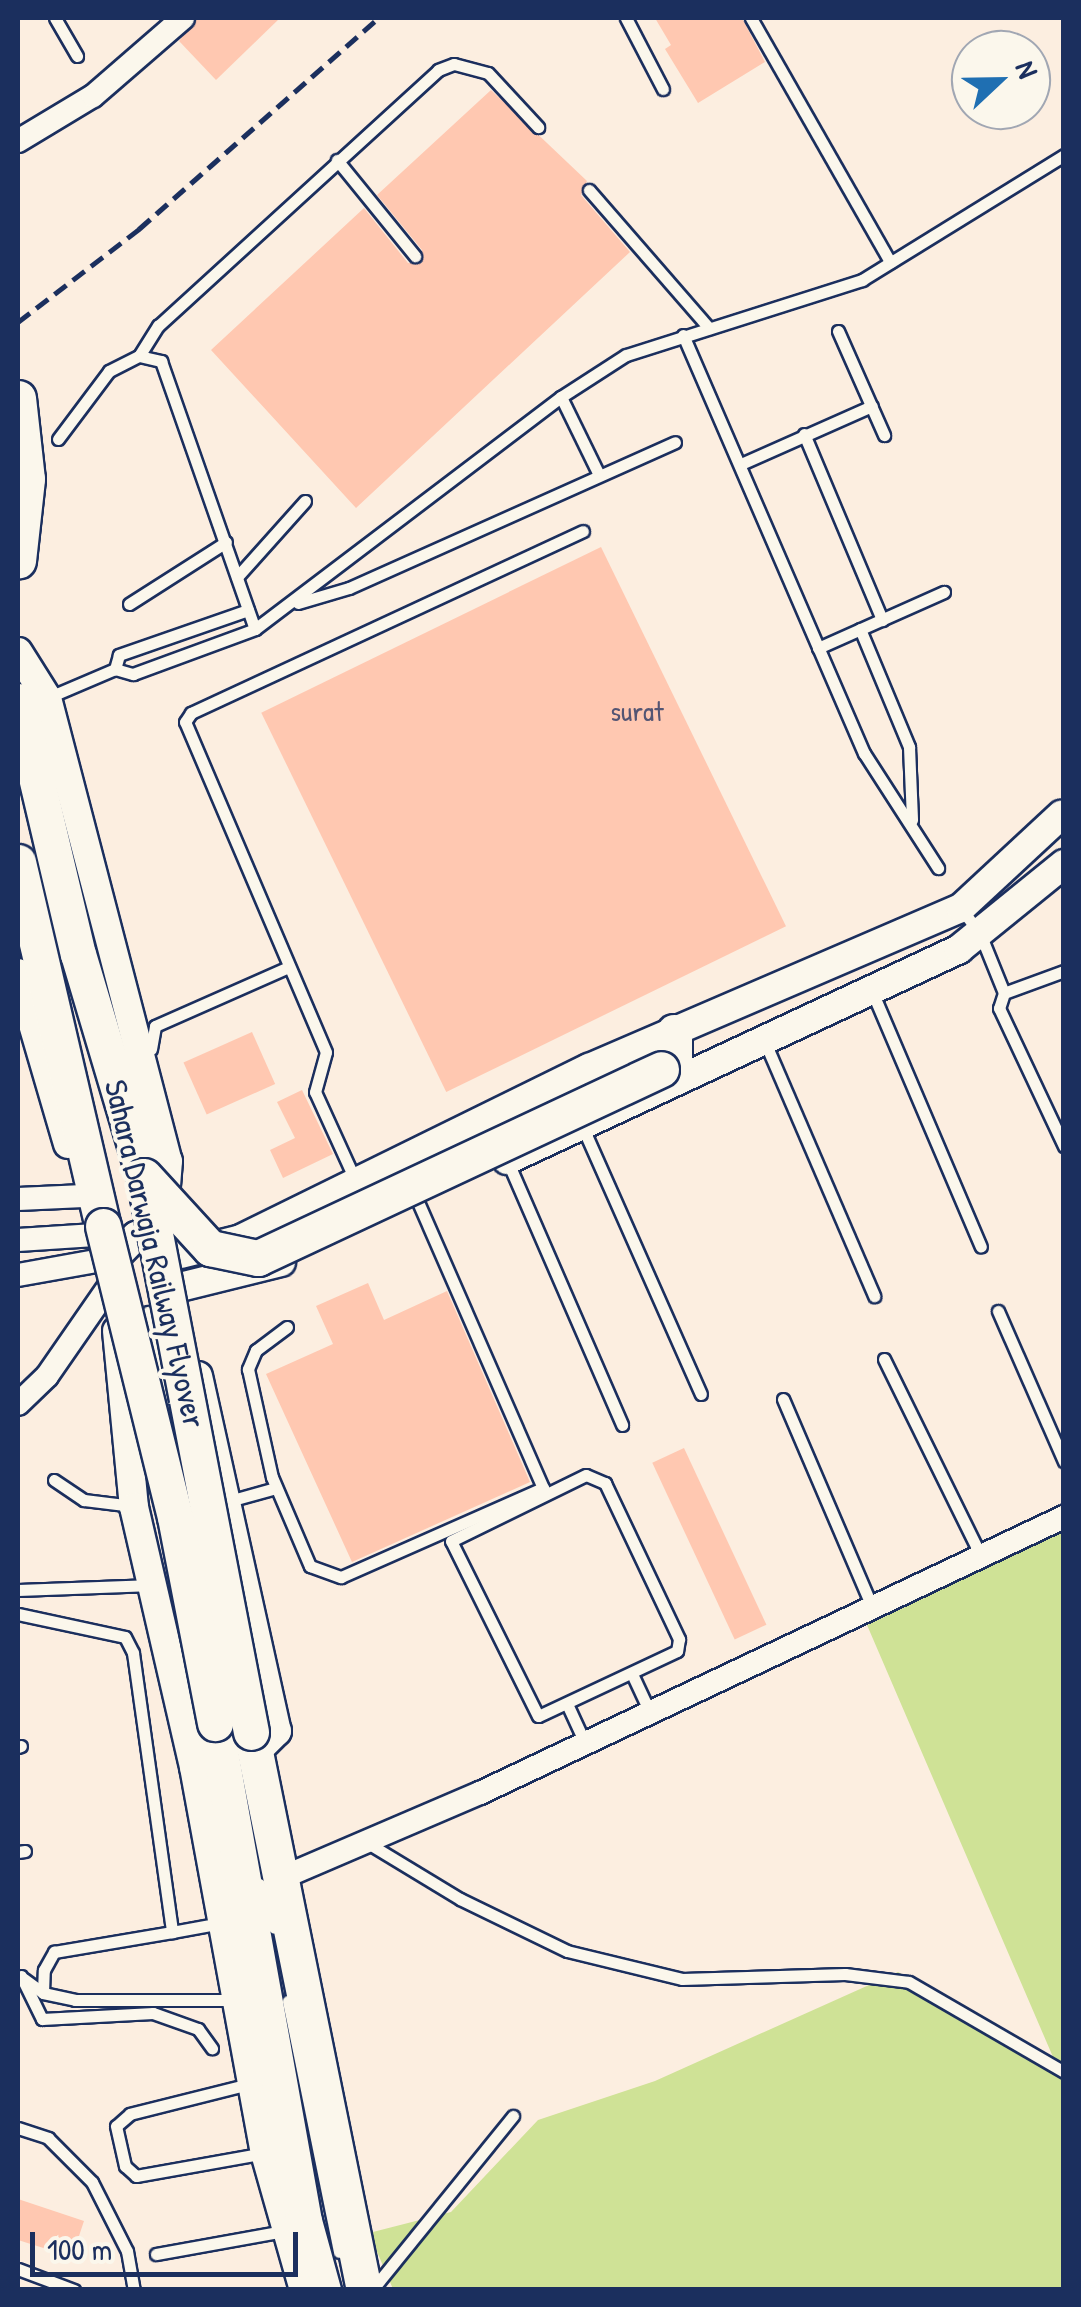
<!DOCTYPE html>
<html>
<head>
<meta charset="utf-8">
<style>
	body { margin:0 }
	#map { position:relative; width:1081px; height:2307px; overflow:hidden; background:#fceee0; font-family:"Patrick Hand",sans-serif }
	div>[style] { position:absolute }
	[style*='--x'] { left:calc(var(--x)*1px); top:calc(var(--y)*1px); width:calc(var(--w)*1px); rotate:calc(var(--a)*1deg) }
	.green>* { inset:0; background:#cfe296 }
	.building>* { inset:0; background:#ffc8b1; transform-origin:0 0 }
	.roads { filter:drop-shadow(2px 0 #1b2f5e) drop-shadow(-2px 0 #1b2f5e) drop-shadow(0 2px #1b2f5e) drop-shadow(0 -2px #1b2f5e) }
	.service>* { height:11px; margin:-5.5px; padding:0 5.5px; transform-origin:5.5px; border-radius:5.5px; background:#fbf7ec }
	.minor>* { height:22px; margin:-11px; padding:0 11px; transform-origin:11px; border-radius:11px; background:#fbf7ec }
	.tertiary>* { height:28px; margin:-14px; padding:0 14px; transform-origin:14px; border-radius:14px; background:#fbf7ec }
	.trunk>* { height:35px; margin:-17.5px; padding:0 17.5px; transform-origin:17.5px; border-radius:17.5px; background:#fbf7ec }
	.rail>* { height:5px; margin-top:-2.5px; transform-origin:0; background:repeating-linear-gradient(90deg,#1b2f5e 0 15px,transparent 0 23px) }
	.bridges { filter:drop-shadow(2px 0 #1b2f5e) drop-shadow(-2px 0 #1b2f5e) drop-shadow(0 2px #1b2f5e) drop-shadow(0 -2px #1b2f5e) }
	.trunk-bridge>* { height:35px; margin:-17.5px; padding:0 17.5px; transform-origin:17.5px; border-radius:17.5px; background:#fbf7ec }
	span { translate:-50% -50%; white-space:nowrap; text-align:center; line-height:1.15; -webkit-text-stroke:8px #fbf7ec; paint-order:stroke }
	.number-label { font-size:28px; color:#545573 }
	.number-label span { -webkit-text-stroke-width:0 }
	.street-label { font-size:32px; color:#1b2f5e }
	.frame { position:absolute; inset:0; border:20px solid #1b2f5e; pointer-events:none }
	.north { position:absolute; left:951px; top:30px; width:100px; height:100px; box-sizing:border-box; background:#fbf7ec; border:2px solid #a1a7b3; border-radius:50%; rotate:68deg; font-size:28px; font-weight:700; line-height:40px; text-align:center; color:#1b2f5e }
	.north::after { content:''; display:block; margin:auto; width:35px; height:45px; background:#1f6fb2; clip-path:polygon(50% 0,100% 100%,50% 72%,0 100%) }
	.scale { position:absolute; left:30px; top:2232px; width:268px; height:45px; box-sizing:border-box; border:5px solid #1b2f5e; border-top:0; padding-left:12px; font-size:30px; line-height:35px; white-space:nowrap; color:#1b2f5e; -webkit-text-stroke:8px #fbf7ec; paint-order:stroke }
</style>
</head>
<body>
<div id="map">
	<div class="green">
		<div style="clip-path:polygon(1063px 1532px,1063px 2289px,393px 2289px,369px 2233px,451px 2212px,538px 2120px,655px 2081px,898px 1972px,1053px 2057px,867px 1625px)"></div>
	</div>
	<div class="building">
		<div style="clip-path:polygon(198px 18px,280px 18px,216px 80px,179px 41px)"></div>
		<div style="clip-path:polygon(655px 18px,742px 18px,765px 62px,698px 103px,665px 49px,671px 45px)"></div>
		<div style="clip-path:polygon(491px 90px,587px 181px,581px 195px,630px 252px,356px 508px,211px 350px,364px 208px,408px 263px,422px 263px,422px 250px,377px 195px)"></div>
		<div style="left:601px;top:547px;width:422px;height:378px;rotate:64deg"></div>
		<div style="left:252px;top:1032px;width:57px;height:75px;rotate:66deg"></div>
		<div style="clip-path:polygon(302px 1090px,333px 1154px,283px 1178px,270px 1150px,295px 1138px,277px 1102px)"></div>
		<div style="clip-path:polygon(368px 1283px,384px 1320px,447px 1291px,530px 1482px,352px 1562px,266px 1374px,333px 1344px,316px 1306px)"></div>
		<div style="left:684px;top:1448px;width:195px;height:35px;rotate:65deg"></div>
		<div style="clip-path:polygon(18px 2199px,84px 2221px,72px 2257px,18px 2240px)"></div>
	</div>
	<div class="roads">
		<div class="service">
			<div style="--x:55;--y:18;--w:44;--a:59.9"></div>
			<div style="--x:626;--y:18;--w:80;--a:62.5"></div>
			<div style="--x:751;--y:18;--w:281;--a:60.3"></div>
			<div style="--x:337;--y:160;--w:124;--a:50.9"></div>
			<div style="--x:589;--y:190;--w:183;--a:49"></div>
			<div style="--x:838;--y:331;--w:114;--a:66.1"></div>
			<div style="--x:683;--y:335;--w:456;--a:66.6"></div>
			<div style="--x:864;--y:753;--w:137;--a:57.2"></div>
			<div style="--x:139;--y:356;--w:36;--a:-58"></div>
			<div style="--x:158;--y:326;--w:379;--a:-42.4"></div>
			<div style="--x:438;--y:70;--w:17;--a:-21"></div>
			<div style="--x:454;--y:64;--w:35;--a:15"></div>
			<div style="--x:488;--y:73;--w:74;--a:47.2"></div>
			<div style="--x:561;--y:397;--w:87;--a:64"></div>
			<div style="--x:804;--y:434;--w:202;--a:67.2"></div>
			<div style="--x:58;--y:439;--w:85;--a:-53.1"></div>
			<div style="--x:109;--y:371;--w:34;--a:-27"></div>
			<div style="--x:139;--y:356;--w:23;--a:13"></div>
			<div style="--x:161;--y:361;--w:284;--a:70.7"></div>
			<div style="--x:741;--y:464;--w:143;--a:-23.9"></div>
			<div style="--x:237;--y:577;--w:102;--a:-48.2"></div>
			<div style="--x:298;--y:603;--w:53;--a:-16.4"></div>
			<div style="--x:349;--y:588;--w:357;--a:-24.1"></div>
			<div style="--x:129;--y:604;--w:115;--a:-32.6"></div>
			<div style="--x:248;--y:610;--w:137;--a:160.8"></div>
			<div style="--x:119;--y:655;--w:15;--a:106"></div>
			<div style="--x:115;--y:669;--w:19;--a:16"></div>
			<div style="--x:133;--y:674;--w:130;--a:-20.2"></div>
			<div style="--x:255;--y:629;--w:384;--a:-37.2"></div>
			<div style="--x:561;--y:397;--w:77;--a:-32.9"></div>
			<div style="--x:626;--y:355;--w:248;--a:-17.6"></div>
			<div style="--x:862;--y:280;--w:238;--a:-31.7"></div>
			<div style="--x:860;--y:629;--w:128;--a:67.4"></div>
			<div style="--x:909;--y:747;--w:73;--a:87.6"></div>
			<div style="--x:818;--y:648;--w:138;--a:-24"></div>
			<div style="--x:47;--y:698;--w:74;--a:-23.1"></div>
			<div style="--x:961;--y:908;--w:34;--a:54"></div>
			<div style="--x:981;--y:936;--w:61;--a:68"></div>
			<div style="--x:1064;--y:971;--w:64;--a:159.9"></div>
			<div style="--x:1004;--y:993;--w:16;--a:108"></div>
			<div style="--x:999;--y:1008;--w:153;--a:64.8"></div>
			<div style="--x:871;--y:989;--w:280;--a:66.9"></div>
			<div style="--x:764;--y:1040;--w:279;--a:66.7"></div>
			<div style="--x:151;--y:1049;--w:23;--a:-80"></div>
			<div style="--x:155;--y:1026;--w:146;--a:-23.8"></div>
			<div style="--x:583;--y:1128;--w:291;--a:66.1"></div>
			<div style="--x:507;--y:1160;--w:289;--a:66.5"></div>
			<div style="--x:357;--y:1184;--w:101;--a:-114.5"></div>
			<div style="--x:315;--y:1092;--w:41;--a:-74.6"></div>
			<div style="--x:326;--y:1052;--w:359;--a:-113.1"></div>
			<div style="--x:185;--y:722;--w:11;--a:-56"></div>
			<div style="--x:191;--y:713;--w:432;--a:-24.9"></div>
			<div style="--x:998;--y:1311;--w:164;--a:66.3"></div>
			<div style="--x:148;--y:1312;--w:115;--a:79.5"></div>
			<div style="--x:287;--y:1327;--w:39;--a:143"></div>
			<div style="--x:256;--y:1350;--w:21;--a:113"></div>
			<div style="--x:248;--y:1369;--w:111;--a:77.5"></div>
			<div style="--x:272;--y:1477;--w:97;--a:66.9"></div>
			<div style="--x:310;--y:1566;--w:33;--a:20"></div>
			<div style="--x:341;--y:1577;--w:221;--a:-23.8"></div>
			<div style="--x:543;--y:1488;--w:314;--a:-113.6"></div>
			<div style="--x:884;--y:1359;--w:220;--a:63.8"></div>
			<div style="--x:783;--y:1399;--w:226;--a:66.8"></div>
			<div style="--x:586;--y:1475;--w:21;--a:23"></div>
			<div style="--x:605;--y:1483;--w:173;--a:64.6"></div>
			<div style="--x:679;--y:1639;--w:12;--a:99"></div>
			<div style="--x:677;--y:1651;--w:153;--a:154.9"></div>
			<div style="--x:538;--y:1716;--w:195;--a:-116.4"></div>
			<div style="--x:451;--y:1541;--w:150;--a:-26.1"></div>
			<div style="--x:54;--y:1480;--w:36;--a:34"></div>
			<div style="--x:84;--y:1500;--w:49;--a:7"></div>
			<div style="--x:229;--y:1501;--w:49;--a:-15.5"></div>
			<div style="--x:18;--y:1590;--w:135;--a:-2.1"></div>
			<div style="--x:18;--y:1614;--w:109;--a:12.1"></div>
			<div style="--x:125;--y:1637;--w:18;--a:63"></div>
			<div style="--x:133;--y:1653;--w:282;--a:82"></div>
			<div style="--x:172;--y:1932;--w:50;--a:-10.4"></div>
			<div style="--x:633;--y:1676;--w:40;--a:65"></div>
			<div style="--x:568;--y:1706;--w:41;--a:65.3"></div>
			<div style="--x:18;--y:1747;--w:3;--a:-18"></div>
			<div style="--x:366;--y:1842;--w:110;--a:31.2"></div>
			<div style="--x:460;--y:1899;--w:119;--a:25.9"></div>
			<div style="--x:567;--y:1951;--w:118;--a:13.7"></div>
			<div style="--x:682;--y:1979;--w:163;--a:-1.8"></div>
			<div style="--x:845;--y:1974;--w:64;--a:7.1"></div>
			<div style="--x:909;--y:1982;--w:179;--a:30.1"></div>
			<div style="--x:18;--y:1852;--w:7;--a:-8"></div>
			<div style="--x:259;--y:1884;--w:46;--a:71.2"></div>
			<div style="--x:21;--y:1976;--w:48;--a:64"></div>
			<div style="--x:42;--y:2019;--w:111;--a:-3.1"></div>
			<div style="--x:153;--y:2013;--w:48;--a:19.6"></div>
			<div style="--x:198;--y:2029;--w:24;--a:54"></div>
			<div style="--x:24;--y:1979;--w:24;--a:36"></div>
			<div style="--x:43;--y:1993;--w:33;--a:12"></div>
			<div style="--x:75;--y:2000;--w:160;--a:0"></div>
			<div style="--x:43;--y:1993;--w:23;--a:-88"></div>
			<div style="--x:44;--y:1970;--w:21;--a:-61"></div>
			<div style="--x:54;--y:1952;--w:120;--a:-9.6"></div>
			<div style="--x:288;--y:2001;--w:256;--a:78.5"></div>
			<div style="--x:253;--y:2083;--w:127;--a:165.9"></div>
			<div style="--x:130;--y:2114;--w:18;--a:139"></div>
			<div style="--x:116;--y:2126;--w:41;--a:77.3"></div>
			<div style="--x:125;--y:2166;--w:15;--a:42"></div>
			<div style="--x:136;--y:2176;--w:131;--a:-10.1"></div>
			<div style="--x:18;--y:2128;--w:32;--a:18"></div>
			<div style="--x:48;--y:2138;--w:62;--a:45"></div>
			<div style="--x:92;--y:2182;--w:77;--a:63.1"></div>
			<div style="--x:127;--y:2251;--w:40;--a:80"></div>
			<div style="--x:156;--y:2254;--w:130;--a:-10.2"></div>
			<div style="--x:18;--y:2269;--w:60;--a:20.6"></div>
			<div style="--x:372;--y:2290;--w:224;--a:-51"></div>
		</div>
		<div class="minor">
			<div style="--x:18;--y:141;--w:87;--a:-31"></div>
			<div style="--x:93;--y:96;--w:119;--a:-40.9"></div>
			<div style="--x:18;--y:1199;--w:66;--a:-2.6"></div>
			<div style="--x:18;--y:1240;--w:77;--a:-3.7"></div>
			<div style="--x:18;--y:1275;--w:90;--a:-10.2"></div>
			<div style="--x:18;--y:1404;--w:40;--a:-44"></div>
			<div style="--x:47;--y:1376;--w:111;--a:-55.3"></div>
			<div style="--x:279;--y:1879;--w:219;--a:-23.2"></div>
			<div style="--x:480;--y:1793;--w:646;--a:-25.3"></div>
		</div>
		<div class="tertiary">
			<div style="--x:18;--y:652;--w:54;--a:57.8"></div>
			<div style="--x:47;--y:698;--w:479;--a:75.4"></div>
			<div style="--x:168;--y:1161;--w:50;--a:94.6"></div>
			<div style="--x:18;--y:973;--w:178;--a:73.7"></div>
			<div style="--x:507;--y:1160;--w:499;--a:-25"></div>
			<div style="--x:959;--y:949;--w:135;--a:-39"></div>
			<div style="--x:181;--y:1254;--w:62;--a:-14"></div>
			<div style="--x:241;--y:1239;--w:388;--a:-26.2"></div>
			<div style="--x:589;--y:1068;--w:405;--a:-23.3"></div>
			<div style="--x:961;--y:908;--w:137;--a:-42.9"></div>
			<div style="--x:109;--y:1264;--w:39;--a:-46"></div>
			<div style="--x:136;--y:1236;--w:37;--a:13"></div>
			<div style="--x:184;--y:1286;--w:100;--a:-13.9"></div>
			<div style="--x:117;--y:1331;--w:177;--a:84.5"></div>
			<div style="--x:134;--y:1507;--w:267;--a:77"></div>
			<div style="--x:194;--y:1767;--w:392;--a:79.6"></div>
			<div style="--x:265;--y:2153;--w:142;--a:74.1"></div>
			<div style="--x:198;--y:1376;--w:364;--a:77.5"></div>
			<div style="--x:277;--y:1731;--w:31;--a:135"></div>
		</div>
		<div class="trunk">
			<div style="--x:18;--y:398;--w:81;--a:83.7"></div>
			<div style="--x:27;--y:479;--w:82;--a:96.3"></div>
			<div style="--x:18;--y:701;--w:260;--a:76.7"></div>
			<div style="--x:78;--y:954;--w:232;--a:73.4"></div>
			<div style="--x:18;--y:862;--w:374;--a:76.9"></div>
			<div style="--x:661;--y:1069;--w:16;--a:-35"></div>
			<div style="--x:674;--y:1060;--w:28;--a:-90"></div>
			<div style="--x:215;--y:1723;--w:506;--a:79.87"></div>
			<div style="--x:304;--y:2221;--w:72;--a:74.6"></div>
			<div style="--x:251;--y:1732;--w:569;--a:78.55"></div>
		</div>
	</div>
	<div class="rail">
		<div style="--x:18;--y:322;--w:153;--a:-37.5"></div>
		<div style="--x:139;--y:229;--w:319;--a:-41.4"></div>
	</div>
	<div class="bridges">
		<div class="trunk-bridge">
			<div style="--x:144;--y:1176;--w:98;--a:47.5"></div>
			<div style="--x:210;--y:1248;--w:49;--a:11.8"></div>
			<div style="--x:258;--y:1258;--w:445;--a:-25.1"></div>
			<div style="--x:145;--y:1182;--w:560;--a:79.09"></div>
			<div style="--x:103;--y:1226;--w:300;--a:76.1"></div>
			<div style="--x:175;--y:1517;--w:210;--a:79"></div>
		</div>
	</div>
	<div class="number-label">
		<span style="left:637px;top:711px">surat</span>
	</div>
	<div class="street-label">
		<span style="left:155px;top:1254px;rotate:77deg">Sahara Darwaja Railway Flyover</span>
	</div>
	<div class="frame"></div>
	<div class="north">N</div>
	<div class="scale">100 m</div>
</div>
</body>
</html>
